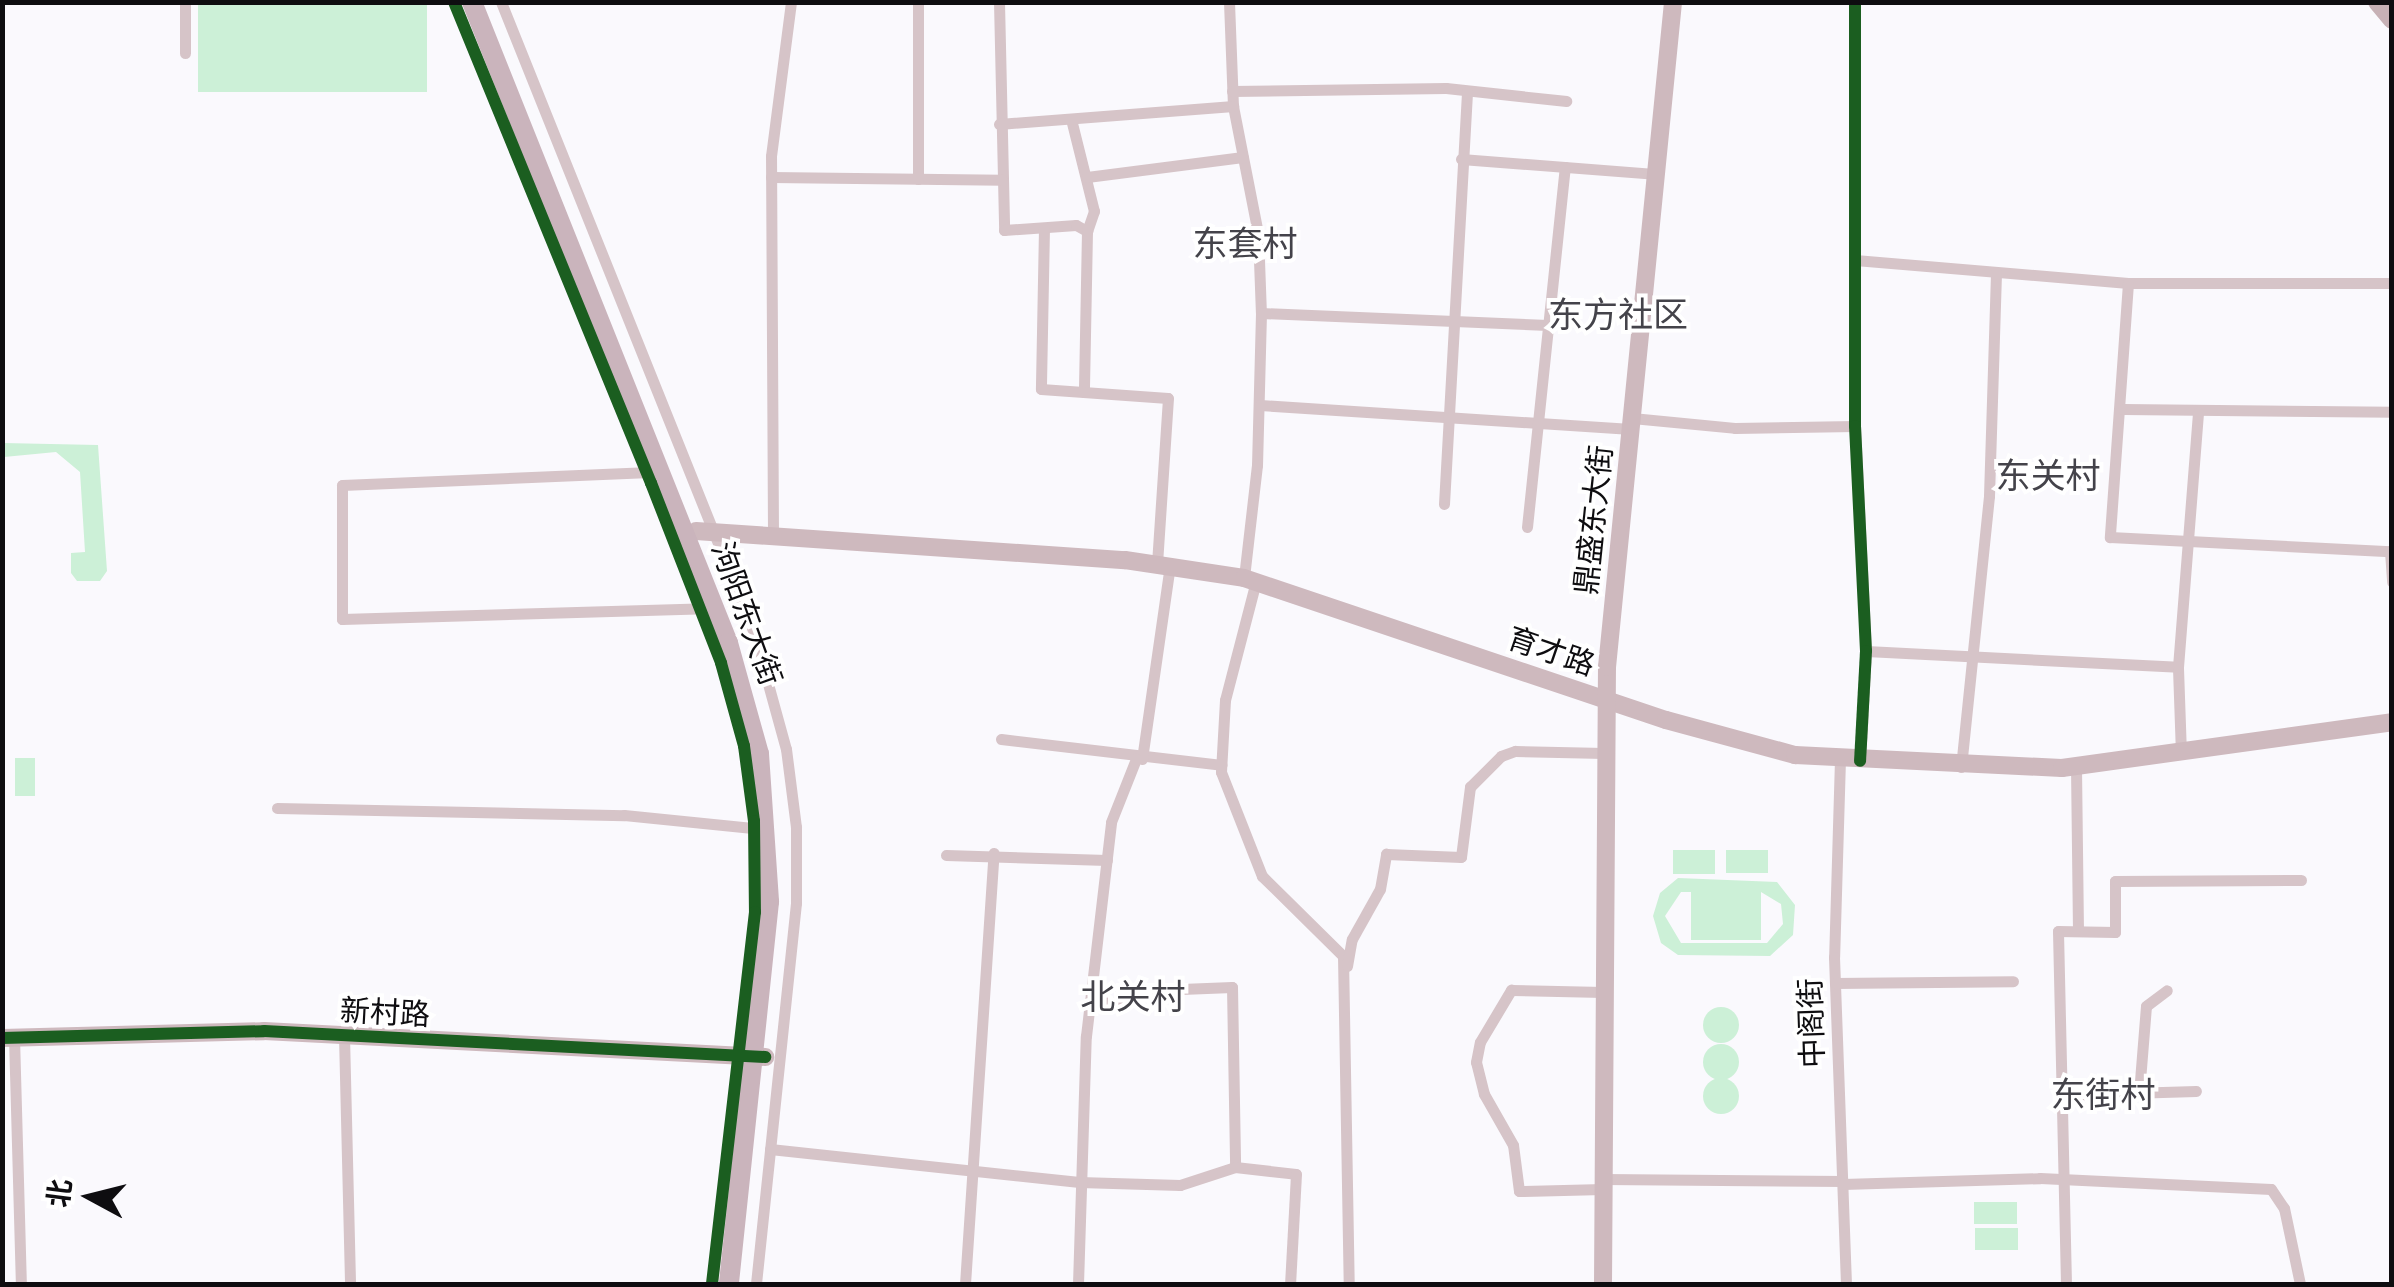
<!DOCTYPE html>
<html>
<head>
<meta charset="utf-8">
<style>
	body { margin:0 }
	#map { position:relative; width:2394px; height:1287px; overflow:hidden; background:#faf9fd; font-family:"Fira Sans","Noto Sans SC",sans-serif }
	div>[style] { position:absolute }
	[style*='--x'] { left:calc(var(--x)*1px); top:calc(var(--y)*1px); width:calc(var(--w)*1px); rotate:calc(var(--a)*1deg) }
	.green>* { inset:0; background:#ccf0d7; transform-origin:0 0 }
	.round { border-radius:50% }
	.street>* { height:11px; margin:-5.5px; padding:0 5.5px; transform-origin:5.5px; border-radius:5.5px; background:#d6c4c8 }
	.secondary>* { height:18px; margin:-9px; padding:0 9px; transform-origin:9px; border-radius:9px; background:#ceb9be }
	.primary>* { height:18px; margin:-9px; padding:0 9px; transform-origin:9px; border-radius:9px; background:#c7b1b6 }
	.highway>* { height:20px; margin:-10px; padding:0 10px; transform-origin:10px; border-radius:10px; background:#cab4bc }
	.cycleway>* { height:12px; margin:-6px; padding:0 6px; transform-origin:6px; border-radius:6px; background:#1b5e20 }
	span { translate:-50% -50%; white-space:nowrap; text-align:center; line-height:1.15; -webkit-text-stroke:8px #fff; paint-order:stroke }
	.street-label { font-size:30px; color:#0e0d10 }
	.quarter-label { font-size:35px; color:#44434a }
	.frame { position:absolute; inset:0; border:5px solid #0e0d10; pointer-events:none }
	.north { position:absolute; left:40px; top:1147px; width:100px; height:100px; -webkit-text-stroke:8px #fff; paint-order:stroke; rotate:277deg; font-size:28px; font-weight:700; line-height:40px; text-align:center; color:#0e0d10 }
	.north::after { content:''; display:block; margin:auto; width:35px; height:45px; background:#0e0d10; clip-path:polygon(50% 0,100% 100%,50% 72%,0 100%) }
</style>
</head>
<body>
<div id="map">
	<div class="green">
		<div style="left:198px;top:3px;width:229px;height:89px"></div>
		<div style="clip-path:polygon(3px 443px,98px 445px,107px 571px,100px 581px,77px 581px,71px 573px,71px 553px,85px 552px,80px 472px,56px 452px,4px 457px)"></div>
		<div style="left:15px;top:758px;width:20px;height:38px"></div>
		<div style="left:1673px;top:850px;width:42px;height:24px"></div>
		<div style="left:1726px;top:850px;width:42px;height:23px"></div>
		<div style="clip-path:polygon(evenodd,1678px 878px,1777px 882px,1795px 905px,1793px 935px,1770px 956px,1678px 955px,1661px 943px,1653px 916px,1660px 893px,1678px 878px,1681px 892px,1691px 892px,1691px 940px,1761px 940px,1761px 892px,1781px 904px,1783px 924px,1767px 943px,1681px 943px,1665px 916px,1681px 892px)"></div>
		<div class="round" style="left:1703px;top:1007px;width:36px;height:36px"></div>
		<div class="round" style="left:1703px;top:1044px;width:36px;height:36px"></div>
		<div class="round" style="left:1703px;top:1078px;width:36px;height:36px"></div>
		<div style="left:2017px;top:1202px;width:22px;height:43px;rotate:90deg"></div>
		<div style="left:2018px;top:1228px;width:22px;height:43px;rotate:90deg"></div>
	</div>
	<div class="street">
		<div style="--x:454;--y:2;--w:520;--a:67.73"></div>
		<div style="--x:651;--y:483;--w:193;--a:68.7"></div>
		<div style="--x:721;--y:663;--w:86;--a:74.5"></div>
		<div style="--x:744;--y:746;--w:76;--a:82.4"></div>
		<div style="--x:754;--y:821;--w:91;--a:89.4"></div>
		<div style="--x:755;--y:912;--w:374;--a:96.6"></div>
		<div style="--x:501;--y:2;--w:680;--a:68.15"></div>
		<div style="--x:754;--y:633;--w:120;--a:74.6"></div>
		<div style="--x:786;--y:749;--w:79;--a:82.7"></div>
		<div style="--x:796;--y:827;--w:76;--a:90"></div>
		<div style="--x:796;--y:903;--w:383;--a:96"></div>
		<div style="--x:999;--y:2;--w:228;--a:88.7"></div>
		<div style="--x:1004;--y:230;--w:72;--a:-4"></div>
		<div style="--x:1076;--y:225;--w:13;--a:29"></div>
		<div style="--x:1087;--y:231;--w:161;--a:91.1"></div>
		<div style="--x:1229;--y:2;--w:104;--a:87.8"></div>
		<div style="--x:1233;--y:106;--w:129;--a:78.9"></div>
		<div style="--x:1258;--y:233;--w:80;--a:87.9"></div>
		<div style="--x:1261;--y:313;--w:152;--a:91.5"></div>
		<div style="--x:1257;--y:465;--w:114;--a:96.6"></div>
		<div style="--x:1855;--y:2;--w:424;--a:90"></div>
		<div style="--x:1855;--y:426;--w:225;--a:87.2"></div>
		<div style="--x:1866;--y:651;--w:110;--a:93.1"></div>
		<div style="--x:185;--y:53;--w:51;--a:-90"></div>
		<div style="--x:1232;--y:91;--w:214;--a:-0.8"></div>
		<div style="--x:1446;--y:88;--w:121;--a:6.2"></div>
		<div style="--x:1071;--y:119;--w:95;--a:76"></div>
		<div style="--x:1094;--y:211;--w:21;--a:109"></div>
		<div style="--x:999;--y:124;--w:235;--a:-4.4"></div>
		<div style="--x:1461;--y:159;--w:197;--a:4.4"></div>
		<div style="--x:771;--y:177;--w:231;--a:0.7"></div>
		<div style="--x:1087;--y:177;--w:157;--a:-7.3"></div>
		<div style="--x:918;--y:179;--w:177;--a:-90"></div>
		<div style="--x:1044;--y:228;--w:161;--a:91.1"></div>
		<div style="--x:1041;--y:389;--w:127;--a:4.1"></div>
		<div style="--x:1168;--y:398;--w:165;--a:93.8"></div>
		<div style="--x:1855;--y:260;--w:274;--a:4.8"></div>
		<div style="--x:2128;--y:283;--w:264;--a:0"></div>
		<div style="--x:2128;--y:283;--w:255;--a:94.1"></div>
		<div style="--x:2110;--y:537;--w:280;--a:2.9"></div>
		<div style="--x:2390;--y:551;--w:31;--a:86"></div>
		<div style="--x:1261;--y:313;--w:287;--a:2.4"></div>
		<div style="--x:1260;--y:405;--w:372;--a:3.7"></div>
		<div style="--x:2123;--y:409;--w:269;--a:0.6"></div>
		<div style="--x:1632;--y:418;--w:103;--a:5.5"></div>
		<div style="--x:1735;--y:428;--w:120;--a:-1"></div>
		<div style="--x:650;--y:472;--w:308;--a:177.6"></div>
		<div style="--x:342;--y:485;--w:134;--a:90"></div>
		<div style="--x:342;--y:619;--w:364;--a:-1.7"></div>
		<div style="--x:1444;--y:504;--w:413;--a:-86.8"></div>
		<div style="--x:1527;--y:527;--w:362;--a:-84"></div>
		<div style="--x:773;--y:534;--w:378;--a:-90.3"></div>
		<div style="--x:771;--y:156;--w:155;--a:-82.6"></div>
		<div style="--x:1256;--y:581;--w:123;--a:104.6"></div>
		<div style="--x:1225;--y:700;--w:72;--a:93.2"></div>
		<div style="--x:1221;--y:772;--w:112;--a:68.5"></div>
		<div style="--x:1262;--y:876;--w:114;--a:44.6"></div>
		<div style="--x:1343;--y:956;--w:328;--a:89"></div>
		<div style="--x:1866;--y:651;--w:312;--a:2.9"></div>
		<div style="--x:1001;--y:739;--w:222;--a:6.7"></div>
		<div style="--x:2181;--y:754;--w:87;--a:-92"></div>
		<div style="--x:2178;--y:667;--w:255;--a:-85.5"></div>
		<div style="--x:1142;--y:759;--w:196;--a:-81.8"></div>
		<div style="--x:1840;--y:759;--w:198;--a:91.7"></div>
		<div style="--x:1834;--y:957;--w:327;--a:87.9"></div>
		<div style="--x:1961;--y:767;--w:272;--a:-84.1"></div>
		<div style="--x:1989;--y:496;--w:224;--a:-88.2"></div>
		<div style="--x:2076;--y:767;--w:162;--a:89.3"></div>
		<div style="--x:277;--y:808;--w:347;--a:1.2"></div>
		<div style="--x:624;--y:815;--w:139;--a:5.8"></div>
		<div style="--x:946;--y:855;--w:161;--a:1.8"></div>
		<div style="--x:1347;--y:966;--w:27;--a:-80"></div>
		<div style="--x:1352;--y:939;--w:57;--a:-60.8"></div>
		<div style="--x:1380;--y:889;--w:36;--a:-80"></div>
		<div style="--x:1386;--y:854;--w:75;--a:2.3"></div>
		<div style="--x:1461;--y:857;--w:71;--a:-82.7"></div>
		<div style="--x:1470;--y:787;--w:44;--a:-45"></div>
		<div style="--x:1501;--y:756;--w:15;--a:-20"></div>
		<div style="--x:1515;--y:751;--w:89;--a:1.3"></div>
		<div style="--x:1835;--y:983;--w:178;--a:-0.6"></div>
		<div style="--x:1090;--y:1003;--w:39;--a:-1"></div>
		<div style="--x:1129;--y:1002;--w:30;--a:-24"></div>
		<div style="--x:1156;--y:990;--w:76;--a:-2.3"></div>
		<div style="--x:1232;--y:987;--w:180;--a:89"></div>
		<div style="--x:344;--y:1036;--w:248;--a:88.6"></div>
		<div style="--x:14;--y:1037;--w:247;--a:88.4"></div>
		<div style="--x:2139;--y:1093;--w:87;--a:-85.4"></div>
		<div style="--x:2146;--y:1006;--w:26;--a:-37"></div>
		<div style="--x:2062;--y:1095;--w:134;--a:-1.7"></div>
		<div style="--x:770;--y:1149;--w:311;--a:6.1"></div>
		<div style="--x:1079;--y:1182;--w:101;--a:1.7"></div>
		<div style="--x:1180;--y:1185;--w:58;--a:-18.1"></div>
		<div style="--x:1235;--y:1167;--w:61;--a:6.5"></div>
		<div style="--x:1296;--y:1174;--w:110;--a:93.1"></div>
		<div style="--x:1603;--y:1179;--w:240;--a:0.5"></div>
		<div style="--x:1843;--y:1184;--w:197;--a:-1.7"></div>
		<div style="--x:2040;--y:1178;--w:231;--a:2.7"></div>
		<div style="--x:2271;--y:1189;--w:23;--a:56"></div>
		<div style="--x:2284;--y:1208;--w:78;--a:78.1"></div>
		<div style="--x:1603;--y:1189;--w:84;--a:178.6"></div>
		<div style="--x:1519;--y:1191;--w:46;--a:-97.4"></div>
		<div style="--x:1513;--y:1145;--w:59;--a:-119.6"></div>
		<div style="--x:1484;--y:1094;--w:33;--a:-104"></div>
		<div style="--x:1476;--y:1062;--w:20;--a:-79"></div>
		<div style="--x:1480;--y:1042;--w:61;--a:-59.2"></div>
		<div style="--x:1511;--y:990;--w:92;--a:1.2"></div>
		<div style="--x:965;--y:1284;--w:432;--a:-86.2"></div>
		<div style="--x:1078;--y:1284;--w:248;--a:-88.2"></div>
		<div style="--x:1086;--y:1036;--w:215;--a:-83.3"></div>
		<div style="--x:1111;--y:822;--w:68;--a:-68.4"></div>
		<div style="--x:2066;--y:1284;--w:353;--a:-91.3"></div>
		<div style="--x:2058;--y:931;--w:57;--a:1"></div>
		<div style="--x:2115;--y:932;--w:51;--a:-90"></div>
		<div style="--x:2115;--y:881;--w:186;--a:-0.3"></div>
	</div>
	<div class="secondary">
		<div style="--x:696;--y:531;--w:430;--a:3.9"></div>
		<div style="--x:1125;--y:560;--w:120;--a:8.6"></div>
		<div style="--x:1244;--y:578;--w:445;--a:18.6"></div>
		<div style="--x:1666;--y:720;--w:134;--a:15.2"></div>
		<div style="--x:1795;--y:755;--w:267;--a:2.8"></div>
		<div style="--x:2062;--y:768;--w:333;--a:-7.9"></div>
		<div style="--x:2;--y:1038;--w:262;--a:-1.5"></div>
		<div style="--x:264;--y:1031;--w:502;--a:2.97"></div>
		<div style="--x:1603;--y:1284;--w:617;--a:-89.63"></div>
		<div style="--x:1607;--y:667;--w:668;--a:-84.33"></div>
	</div>
	<div class="primary">
		<div style="--x:2377;--y:2;--w:23;--a:50"></div>
	</div>
	<div class="highway">
		<div style="--x:472;--y:2;--w:690;--a:68.23"></div>
		<div style="--x:728;--y:643;--w:115;--a:74.4"></div>
		<div style="--x:759;--y:754;--w:148;--a:86.1"></div>
		<div style="--x:769;--y:902;--w:384;--a:96"></div>
	</div>
	<div class="cycleway">
		<div style="--x:454;--y:2;--w:520;--a:67.73"></div>
		<div style="--x:651;--y:483;--w:193;--a:68.7"></div>
		<div style="--x:721;--y:663;--w:86;--a:74.5"></div>
		<div style="--x:744;--y:746;--w:76;--a:82.4"></div>
		<div style="--x:754;--y:821;--w:91;--a:89.4"></div>
		<div style="--x:755;--y:912;--w:374;--a:96.6"></div>
		<div style="--x:1855;--y:2;--w:424;--a:90"></div>
		<div style="--x:1855;--y:426;--w:225;--a:87.2"></div>
		<div style="--x:1866;--y:651;--w:110;--a:93.1"></div>
		<div style="--x:2;--y:1038;--w:262;--a:-1.5"></div>
		<div style="--x:264;--y:1031;--w:502;--a:2.97"></div>
	</div>
	<div class="street-label">
		<span style="left:1594px;top:520px;rotate:-84deg">鼎盛东大街</span>
		<span style="left:746px;top:614px;rotate:70deg">泃阳东大街</span>
		<span style="left:1551px;top:652px;rotate:19deg">育才路</span>
		<span style="left:385px;top:1013px;rotate:3deg">新村路</span>
		<span style="left:1812px;top:1023px;rotate:-92deg">中阁街</span>
	</div>
	<div class="quarter-label">
		<span style="left:1245px;top:244px">东套村</span>
		<span style="left:1618px;top:315px">东方社区</span>
		<span style="left:2048px;top:476px">东关村</span>
		<span style="left:1133px;top:997px">北关村</span>
		<span style="left:2103px;top:1095px">东街村</span>
	</div>
	<div class="frame"></div>
	<div class="north">北</div>
</div>
</body>
</html>
